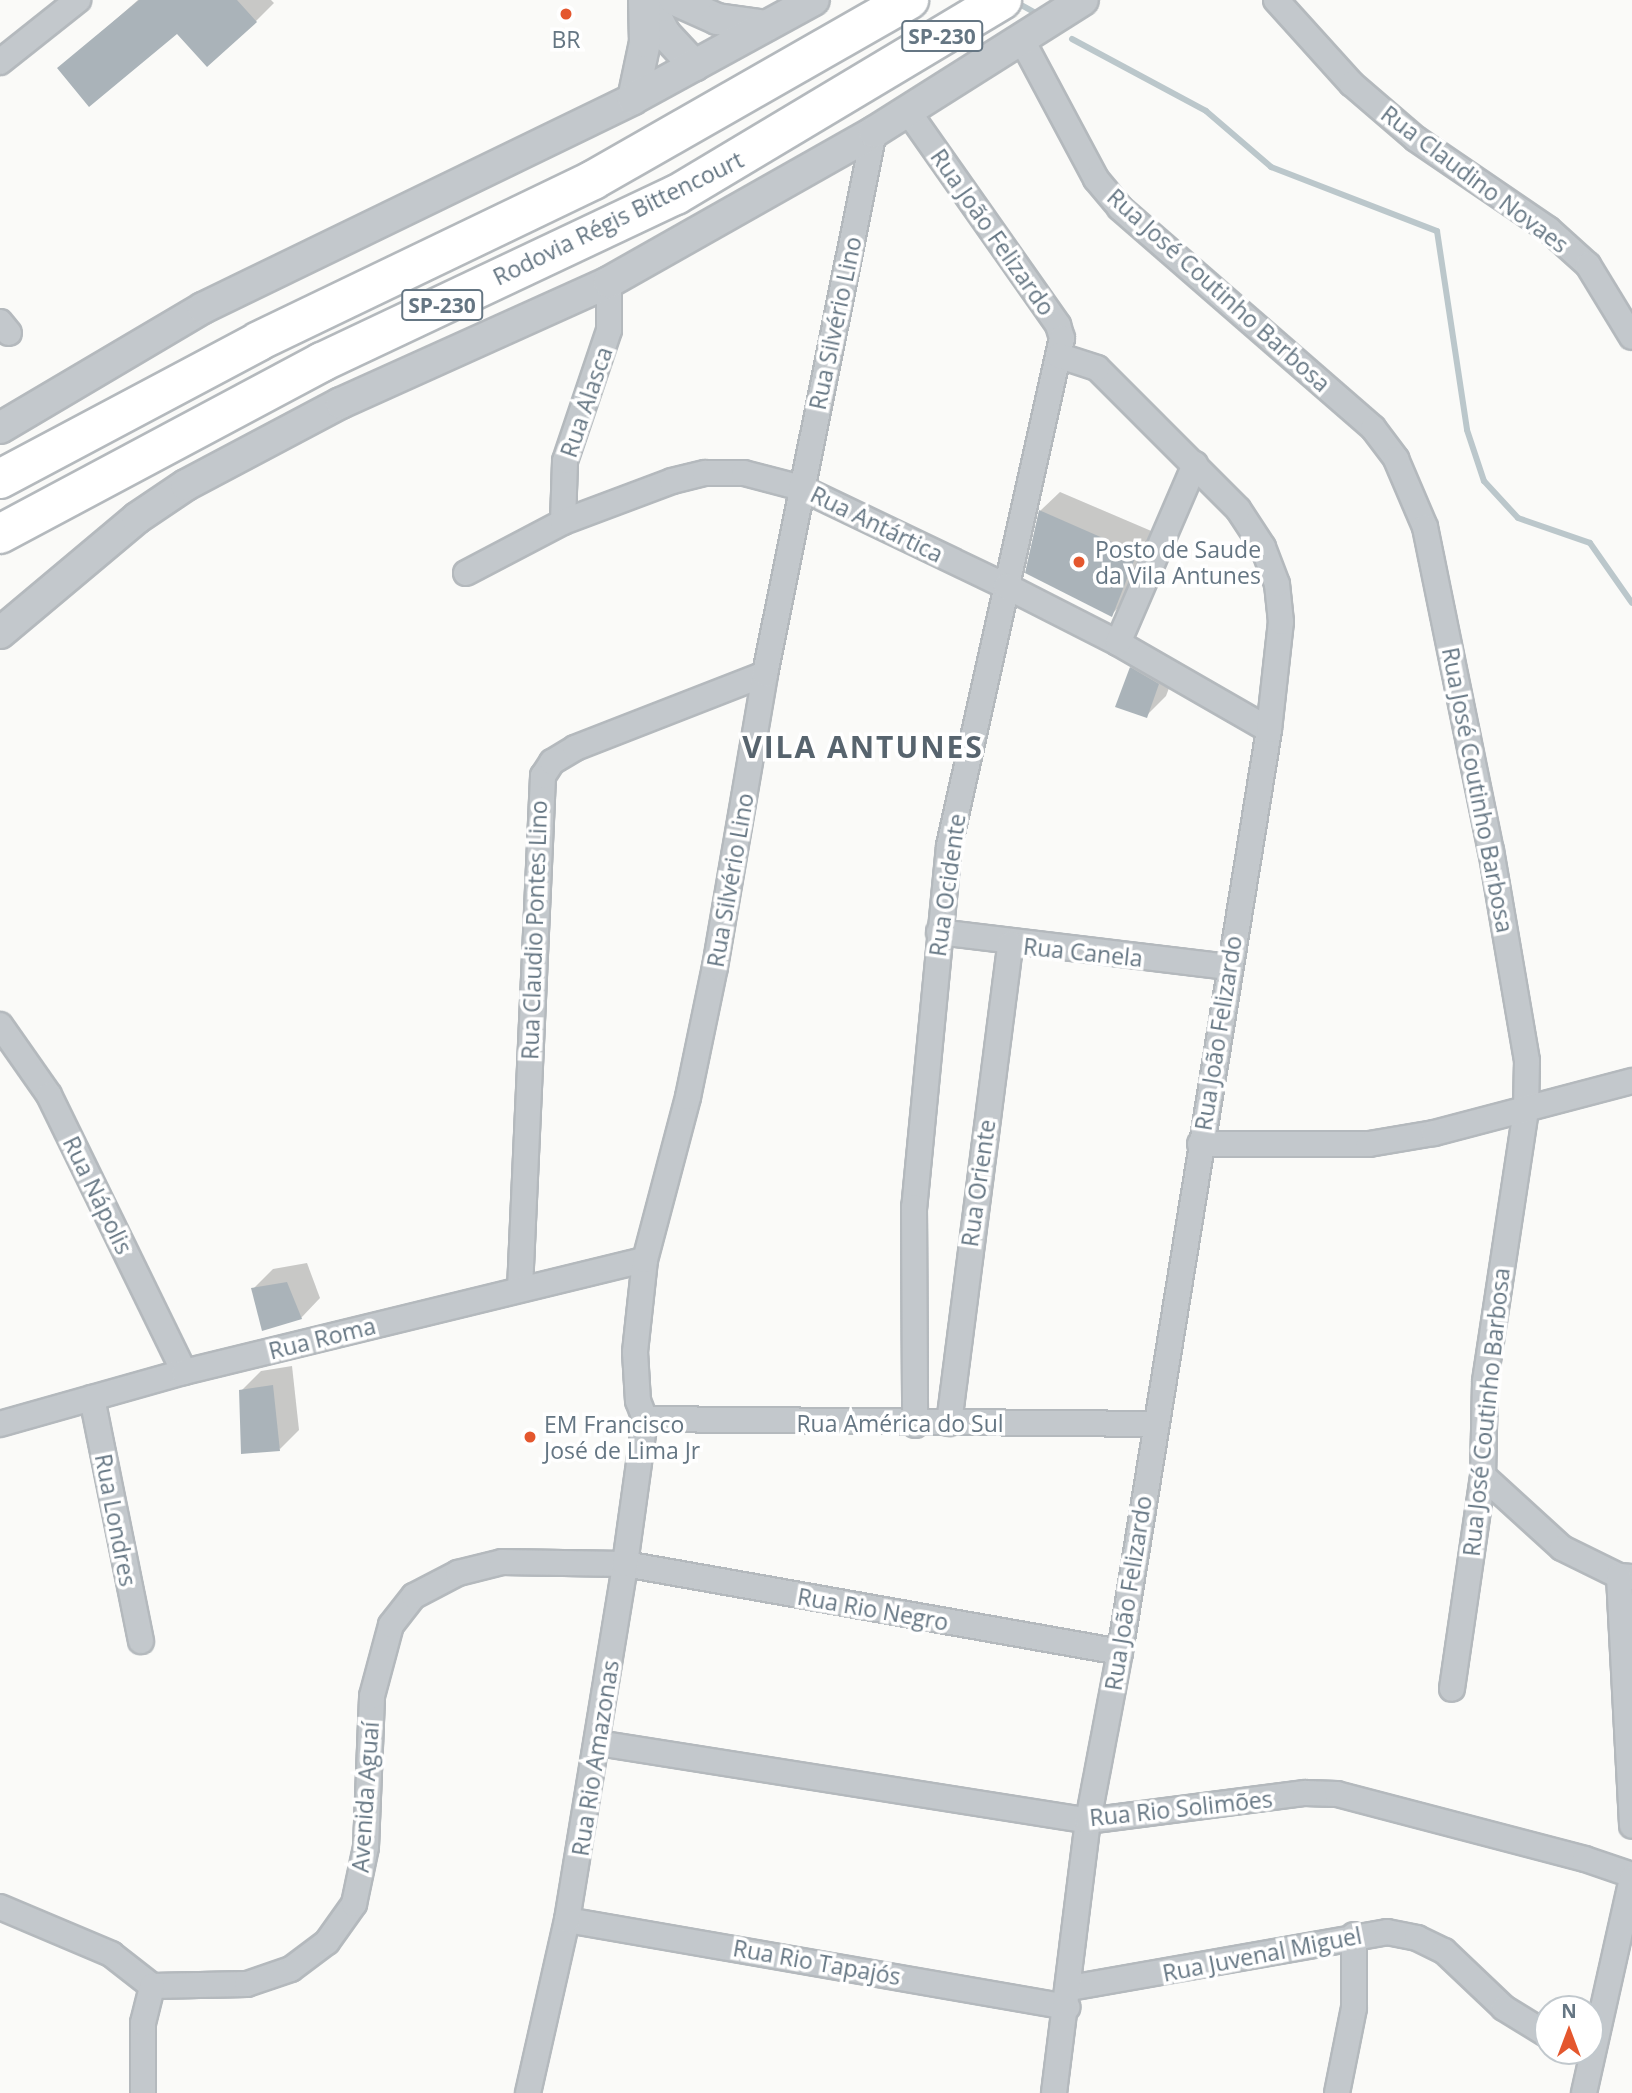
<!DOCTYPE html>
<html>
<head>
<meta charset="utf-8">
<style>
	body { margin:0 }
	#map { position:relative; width:1632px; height:2093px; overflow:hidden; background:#fafaf8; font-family:"Open Sans",sans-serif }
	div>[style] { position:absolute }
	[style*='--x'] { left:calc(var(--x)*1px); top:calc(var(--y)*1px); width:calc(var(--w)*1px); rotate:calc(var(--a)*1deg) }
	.shadow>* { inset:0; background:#0003 }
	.stream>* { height:6px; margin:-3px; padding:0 3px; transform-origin:3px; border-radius:3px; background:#bbc7cb }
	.building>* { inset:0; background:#aab3b9 }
	.roads { filter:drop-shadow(2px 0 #b4b9bd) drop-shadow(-2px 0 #b4b9bd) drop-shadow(0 2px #b4b9bd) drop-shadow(0 -2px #b4b9bd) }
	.minor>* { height:24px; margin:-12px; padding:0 12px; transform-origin:12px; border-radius:12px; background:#c3c8cc }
	.tertiary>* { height:30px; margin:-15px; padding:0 15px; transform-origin:15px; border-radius:15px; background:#c3c8cc }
	.motorway>* { height:38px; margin:-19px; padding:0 19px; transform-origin:19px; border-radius:19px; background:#fff }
	.dots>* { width:19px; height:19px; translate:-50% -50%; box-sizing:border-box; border:4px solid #fff; border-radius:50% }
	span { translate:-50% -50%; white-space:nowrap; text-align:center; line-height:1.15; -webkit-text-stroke:7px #fff; paint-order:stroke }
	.shield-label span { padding:2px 5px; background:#fff; border:2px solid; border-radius:5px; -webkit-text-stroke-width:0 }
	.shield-label { font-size:21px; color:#657683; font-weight:700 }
	.poi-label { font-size:23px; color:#657683 }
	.left { translate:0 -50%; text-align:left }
	.street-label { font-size:23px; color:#657683 }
	.district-label { font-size:30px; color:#57646e; font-weight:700; letter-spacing:2px }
	.north { position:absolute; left:1534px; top:1995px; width:70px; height:70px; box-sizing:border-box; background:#fff; border:2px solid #c1c8cd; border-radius:50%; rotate:0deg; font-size:19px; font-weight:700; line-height:28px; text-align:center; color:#657683 }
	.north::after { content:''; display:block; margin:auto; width:24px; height:32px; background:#e4572e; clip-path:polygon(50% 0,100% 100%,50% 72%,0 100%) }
</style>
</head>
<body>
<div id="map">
	<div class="shadow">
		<div style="clip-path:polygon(138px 0,271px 0,274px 3px,256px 21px,177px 32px,59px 69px)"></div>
		<div style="clip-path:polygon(1060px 492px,1156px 533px,1131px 595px,1111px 615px,1040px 511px)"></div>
		<div style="clip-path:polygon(1151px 648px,1178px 664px,1166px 696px,1146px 716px,1131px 668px)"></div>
		<div style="clip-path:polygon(307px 1263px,320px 1298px,301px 1318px,253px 1289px,273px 1269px)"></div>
		<div style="clip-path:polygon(292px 1366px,299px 1430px,280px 1449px,241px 1391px,261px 1371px)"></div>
	</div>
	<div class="stream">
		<div style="--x:1014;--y:1;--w:26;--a:29"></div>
		<div style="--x:1072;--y:39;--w:152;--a:28.2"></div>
		<div style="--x:1206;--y:111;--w:86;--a:40.7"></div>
		<div style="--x:1271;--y:167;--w:178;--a:21.1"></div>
		<div style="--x:1437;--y:231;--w:201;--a:81.4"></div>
		<div style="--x:1467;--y:430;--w:54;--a:71.6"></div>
		<div style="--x:1484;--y:481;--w:50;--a:47.4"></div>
		<div style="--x:1518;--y:518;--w:76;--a:19.1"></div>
		<div style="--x:1590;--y:543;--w:73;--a:55"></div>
	</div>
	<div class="building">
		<div style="clip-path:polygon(139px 0,237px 0,257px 22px,207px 67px,177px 34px,89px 107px,57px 68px)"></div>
		<div style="clip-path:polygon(1039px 510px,1137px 553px,1112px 617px,1025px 573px)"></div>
		<div style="clip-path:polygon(1130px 667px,1159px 684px,1147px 718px,1115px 707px)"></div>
		<div style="clip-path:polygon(287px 1282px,302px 1319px,262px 1331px,251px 1288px)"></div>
		<div style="clip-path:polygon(273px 1385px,280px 1451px,241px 1454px,239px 1390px)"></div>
	</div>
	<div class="roads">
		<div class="minor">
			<div style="--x:1276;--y:0;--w:113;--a:47.9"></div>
			<div style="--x:1352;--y:84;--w:84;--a:40.7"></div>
			<div style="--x:1416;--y:139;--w:160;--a:34.3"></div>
			<div style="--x:1548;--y:229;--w:54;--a:42"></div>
			<div style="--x:1588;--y:265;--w:84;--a:58.6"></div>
			<div style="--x:1023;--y:42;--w:155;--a:61.9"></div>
			<div style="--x:1096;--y:179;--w:38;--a:50"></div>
			<div style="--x:1120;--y:208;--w:335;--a:41"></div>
			<div style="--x:1373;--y:428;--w:39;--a:53"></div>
			<div style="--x:1396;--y:459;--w:74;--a:66.9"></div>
			<div style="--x:1425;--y:527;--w:330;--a:78.5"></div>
			<div style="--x:1491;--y:850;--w:214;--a:80.3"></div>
			<div style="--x:1527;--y:1061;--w:49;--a:91.2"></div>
			<div style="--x:1526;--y:1110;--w:275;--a:98.6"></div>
			<div style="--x:1485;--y:1382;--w:94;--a:91.2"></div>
			<div style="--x:1483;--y:1476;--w:215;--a:98.3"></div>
			<div style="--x:0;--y:62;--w:100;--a:-38.5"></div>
			<div style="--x:907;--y:110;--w:263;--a:54.9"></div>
			<div style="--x:1058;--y:325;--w:14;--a:73"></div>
			<div style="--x:1062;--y:338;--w:520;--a:102.54"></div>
			<div style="--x:949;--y:846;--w:363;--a:95.5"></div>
			<div style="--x:914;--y:1207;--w:218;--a:89.7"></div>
			<div style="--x:0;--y:322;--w:14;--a:51"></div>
			<div style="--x:563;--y:522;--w:61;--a:-88.1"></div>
			<div style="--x:565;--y:461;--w:138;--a:-71.4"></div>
			<div style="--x:609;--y:330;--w:48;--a:-90"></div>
			<div style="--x:466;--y:573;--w:110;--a:-27.7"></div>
			<div style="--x:563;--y:522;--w:116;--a:-20.6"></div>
			<div style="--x:672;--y:481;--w:34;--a:-14"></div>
			<div style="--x:705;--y:473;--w:39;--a:0"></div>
			<div style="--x:744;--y:473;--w:59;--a:14.7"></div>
			<div style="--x:801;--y:488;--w:227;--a:25.6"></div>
			<div style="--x:1006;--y:586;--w:126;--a:27"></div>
			<div style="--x:1118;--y:643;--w:174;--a:29.9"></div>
			<div style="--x:1118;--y:643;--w:195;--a:-66.7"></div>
			<div style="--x:939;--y:932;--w:292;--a:6.9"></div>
			<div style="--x:0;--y:1025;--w:85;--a:55"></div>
			<div style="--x:49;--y:1095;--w:308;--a:64"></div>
			<div style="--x:1200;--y:1144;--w:169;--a:0"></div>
			<div style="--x:1369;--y:1144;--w:66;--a:-9.6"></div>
			<div style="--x:1434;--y:1133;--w:205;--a:-14.7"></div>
			<div style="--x:520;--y:1289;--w:514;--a:-87.43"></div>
			<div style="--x:543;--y:776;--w:17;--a:-57"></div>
			<div style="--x:552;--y:762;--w:27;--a:-31"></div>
			<div style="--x:575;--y:748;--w:204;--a:-21.3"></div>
			<div style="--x:92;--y:1398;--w:248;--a:78.6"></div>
			<div style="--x:645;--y:1419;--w:510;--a:0.56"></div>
			<div style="--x:949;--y:1423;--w:483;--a:-82.7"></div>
			<div style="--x:0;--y:1424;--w:191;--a:-15.8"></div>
			<div style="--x:184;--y:1372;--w:474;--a:-13.7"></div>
			<div style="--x:1483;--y:1476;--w:107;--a:42.3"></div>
			<div style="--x:1562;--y:1548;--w:64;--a:26.2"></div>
			<div style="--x:1619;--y:1576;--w:13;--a:4"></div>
			<div style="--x:1619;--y:1576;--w:250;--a:87"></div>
			<div style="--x:598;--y:1743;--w:496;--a:9"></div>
			<div style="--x:1088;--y:1821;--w:219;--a:-7.4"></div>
			<div style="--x:1305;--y:1793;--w:32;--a:2"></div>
			<div style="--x:1337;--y:1794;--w:256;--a:14.7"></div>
			<div style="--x:1585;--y:1859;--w:50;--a:18.8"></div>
			<div style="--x:0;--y:1907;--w:121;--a:22.9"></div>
			<div style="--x:111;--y:1954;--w:52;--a:38"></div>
			<div style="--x:152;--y:1986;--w:95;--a:-1.2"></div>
			<div style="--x:247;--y:1984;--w:46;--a:-18.8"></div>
			<div style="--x:291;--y:1969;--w:45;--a:-36.9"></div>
			<div style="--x:327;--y:1942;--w:47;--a:-54.6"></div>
			<div style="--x:354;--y:1904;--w:58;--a:-78.1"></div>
			<div style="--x:366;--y:1847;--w:151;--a:-87.7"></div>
			<div style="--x:372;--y:1696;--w:73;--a:-75"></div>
			<div style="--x:391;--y:1625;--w:37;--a:-52"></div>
			<div style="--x:414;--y:1596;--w:50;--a:-27.6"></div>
			<div style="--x:458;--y:1573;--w:45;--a:-14"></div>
			<div style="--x:502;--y:1562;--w:123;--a:0.9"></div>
			<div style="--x:625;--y:1564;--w:503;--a:10.08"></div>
			<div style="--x:567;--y:1920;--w:508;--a:9.87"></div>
			<div style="--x:1070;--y:1988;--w:322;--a:-10"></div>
			<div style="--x:1387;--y:1932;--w:31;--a:11"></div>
			<div style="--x:1417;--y:1938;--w:30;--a:26"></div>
			<div style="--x:1444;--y:1951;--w:83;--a:43.5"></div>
			<div style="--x:1504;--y:2008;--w:52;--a:31.5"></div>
			<div style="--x:143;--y:2093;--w:70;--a:-90"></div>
			<div style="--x:143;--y:2023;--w:38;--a:-76"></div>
			<div style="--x:528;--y:2093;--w:177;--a:-77.3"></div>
			<div style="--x:567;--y:1920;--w:361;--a:-80.7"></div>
			<div style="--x:625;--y:1564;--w:146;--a:-82.1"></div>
			<div style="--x:645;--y:1419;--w:19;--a:-111"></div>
			<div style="--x:638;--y:1401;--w:49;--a:-93.5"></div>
			<div style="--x:635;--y:1352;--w:93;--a:-83.8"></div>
			<div style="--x:645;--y:1260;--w:169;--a:-75.2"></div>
			<div style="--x:688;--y:1097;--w:133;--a:-78.3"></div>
			<div style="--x:715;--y:967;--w:297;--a:-80.3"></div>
			<div style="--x:765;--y:674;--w:553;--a:-78.63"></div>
			<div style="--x:1054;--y:2093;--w:274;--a:-82.9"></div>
			<div style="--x:1088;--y:1821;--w:172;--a:-79.3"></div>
			<div style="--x:1120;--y:1652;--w:934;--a:-80.82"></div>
			<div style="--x:1269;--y:730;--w:109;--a:-83.7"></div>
			<div style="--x:1281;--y:622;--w:38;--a:-96"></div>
			<div style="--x:1277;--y:584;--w:40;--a:-111"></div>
			<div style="--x:1263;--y:547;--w:45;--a:-123.3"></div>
			<div style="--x:1238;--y:509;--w:199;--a:-135"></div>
			<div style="--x:1097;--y:368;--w:40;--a:-162"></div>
			<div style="--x:1337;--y:2093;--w:87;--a:-78.7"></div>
			<div style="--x:1354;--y:2008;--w:73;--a:-90"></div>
			<div style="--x:1584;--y:2093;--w:220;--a:-77.4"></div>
		</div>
		<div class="tertiary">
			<div style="--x:647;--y:0;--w:40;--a:62"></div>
			<div style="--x:666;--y:35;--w:42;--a:46.9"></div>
			<div style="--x:675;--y:0;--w:46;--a:24.3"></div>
			<div style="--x:717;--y:19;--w:49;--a:8.1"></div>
			<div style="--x:633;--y:99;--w:58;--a:-78.1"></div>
			<div style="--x:645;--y:42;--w:42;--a:-91.4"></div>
			<div style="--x:0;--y:428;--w:236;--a:-30.6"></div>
			<div style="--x:203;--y:308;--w:478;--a:-25.9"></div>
			<div style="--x:633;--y:99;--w:206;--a:-28.7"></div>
			<div style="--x:0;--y:633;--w:179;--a:-40"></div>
			<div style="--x:137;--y:518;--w:59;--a:-34"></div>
			<div style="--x:186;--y:485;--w:175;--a:-27.9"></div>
			<div style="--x:341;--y:403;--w:294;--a:-24.3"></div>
			<div style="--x:609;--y:282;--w:305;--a:-29.5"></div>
			<div style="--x:874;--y:132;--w:247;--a:-32.3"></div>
		</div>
		<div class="motorway">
			<div style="--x:0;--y:479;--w:293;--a:-28"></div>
			<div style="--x:259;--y:341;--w:371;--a:-25.7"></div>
			<div style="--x:593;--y:180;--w:364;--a:-29.7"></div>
			<div style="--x:0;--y:534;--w:365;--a:-28.1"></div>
			<div style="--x:322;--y:362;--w:391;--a:-25.3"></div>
			<div style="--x:676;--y:195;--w:380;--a:-30.9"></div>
		</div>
	</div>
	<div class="dots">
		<div style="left:566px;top:14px;background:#e4572e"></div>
		<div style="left:1079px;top:562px;background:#e4572e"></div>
		<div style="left:530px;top:1437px;background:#e4572e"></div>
	</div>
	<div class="shield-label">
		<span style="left:942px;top:36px">SP-230</span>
		<span style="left:442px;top:305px">SP-230</span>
	</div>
	<div class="poi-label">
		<span style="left:566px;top:39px">BR</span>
		<span class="left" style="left:1095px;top:562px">Posto de Saude<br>da Vila Antunes</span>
		<span class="left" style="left:544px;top:1437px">EM Francisco<br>José de Lima Jr</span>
	</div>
	<div class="street-label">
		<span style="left:1475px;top:179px;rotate:37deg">Rua Claudino Novaes</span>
		<span style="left:618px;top:218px;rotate:-26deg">Rodovia Régis Bittencourt</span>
		<span style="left:993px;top:232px;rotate:55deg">Rua João Felizardo</span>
		<span style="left:1219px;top:290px;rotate:42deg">Rua José Coutinho Barbosa</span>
		<span style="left:835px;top:323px;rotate:-78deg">Rua Silvério Lino</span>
		<span style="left:586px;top:402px;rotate:-71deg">Rua Alasca</span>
		<span style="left:877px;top:524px;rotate:26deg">Rua Antártica</span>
		<span style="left:1478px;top:790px;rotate:79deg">Rua José Coutinho Barbosa</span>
		<span style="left:730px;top:880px;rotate:-80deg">Rua Silvério Lino</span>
		<span style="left:947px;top:885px;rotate:-82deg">Rua Ocidente</span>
		<span style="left:534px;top:930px;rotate:-88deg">Rua Claudio Pontes Lino</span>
		<span style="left:1083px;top:952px;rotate:6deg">Rua Canela</span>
		<span style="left:1218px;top:1033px;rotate:-81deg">Rua João Felizardo</span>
		<span style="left:978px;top:1183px;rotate:-82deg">Rua Oriente</span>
		<span style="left:98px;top:1195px;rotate:64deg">Rua Nápolis</span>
		<span style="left:322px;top:1338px;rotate:-14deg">Rua Roma</span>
		<span style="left:1486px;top:1412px;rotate:-84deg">Rua José Coutinho Barbosa</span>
		<span style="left:900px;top:1423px">Rua América do Sul</span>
		<span style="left:116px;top:1520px;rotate:79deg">Rua Londres</span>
		<span style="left:1128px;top:1593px;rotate:-81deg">Rua João Felizardo</span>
		<span style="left:873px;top:1609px;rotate:10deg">Rua Rio Negro</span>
		<span style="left:595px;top:1758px;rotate:-81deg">Rua Rio Amazonas</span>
		<span style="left:365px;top:1797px;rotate:-86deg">Avenida Aguaí</span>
		<span style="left:1181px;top:1808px;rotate:-6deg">Rua Rio Solimões</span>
		<span style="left:1262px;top:1954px;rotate:-11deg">Rua Juvenal Miguel</span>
		<span style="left:817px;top:1962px;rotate:10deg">Rua Rio Tapajós</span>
	</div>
	<div class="district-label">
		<span style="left:863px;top:747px">VILA ANTUNES</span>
	</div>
	<div class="north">N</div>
</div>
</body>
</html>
